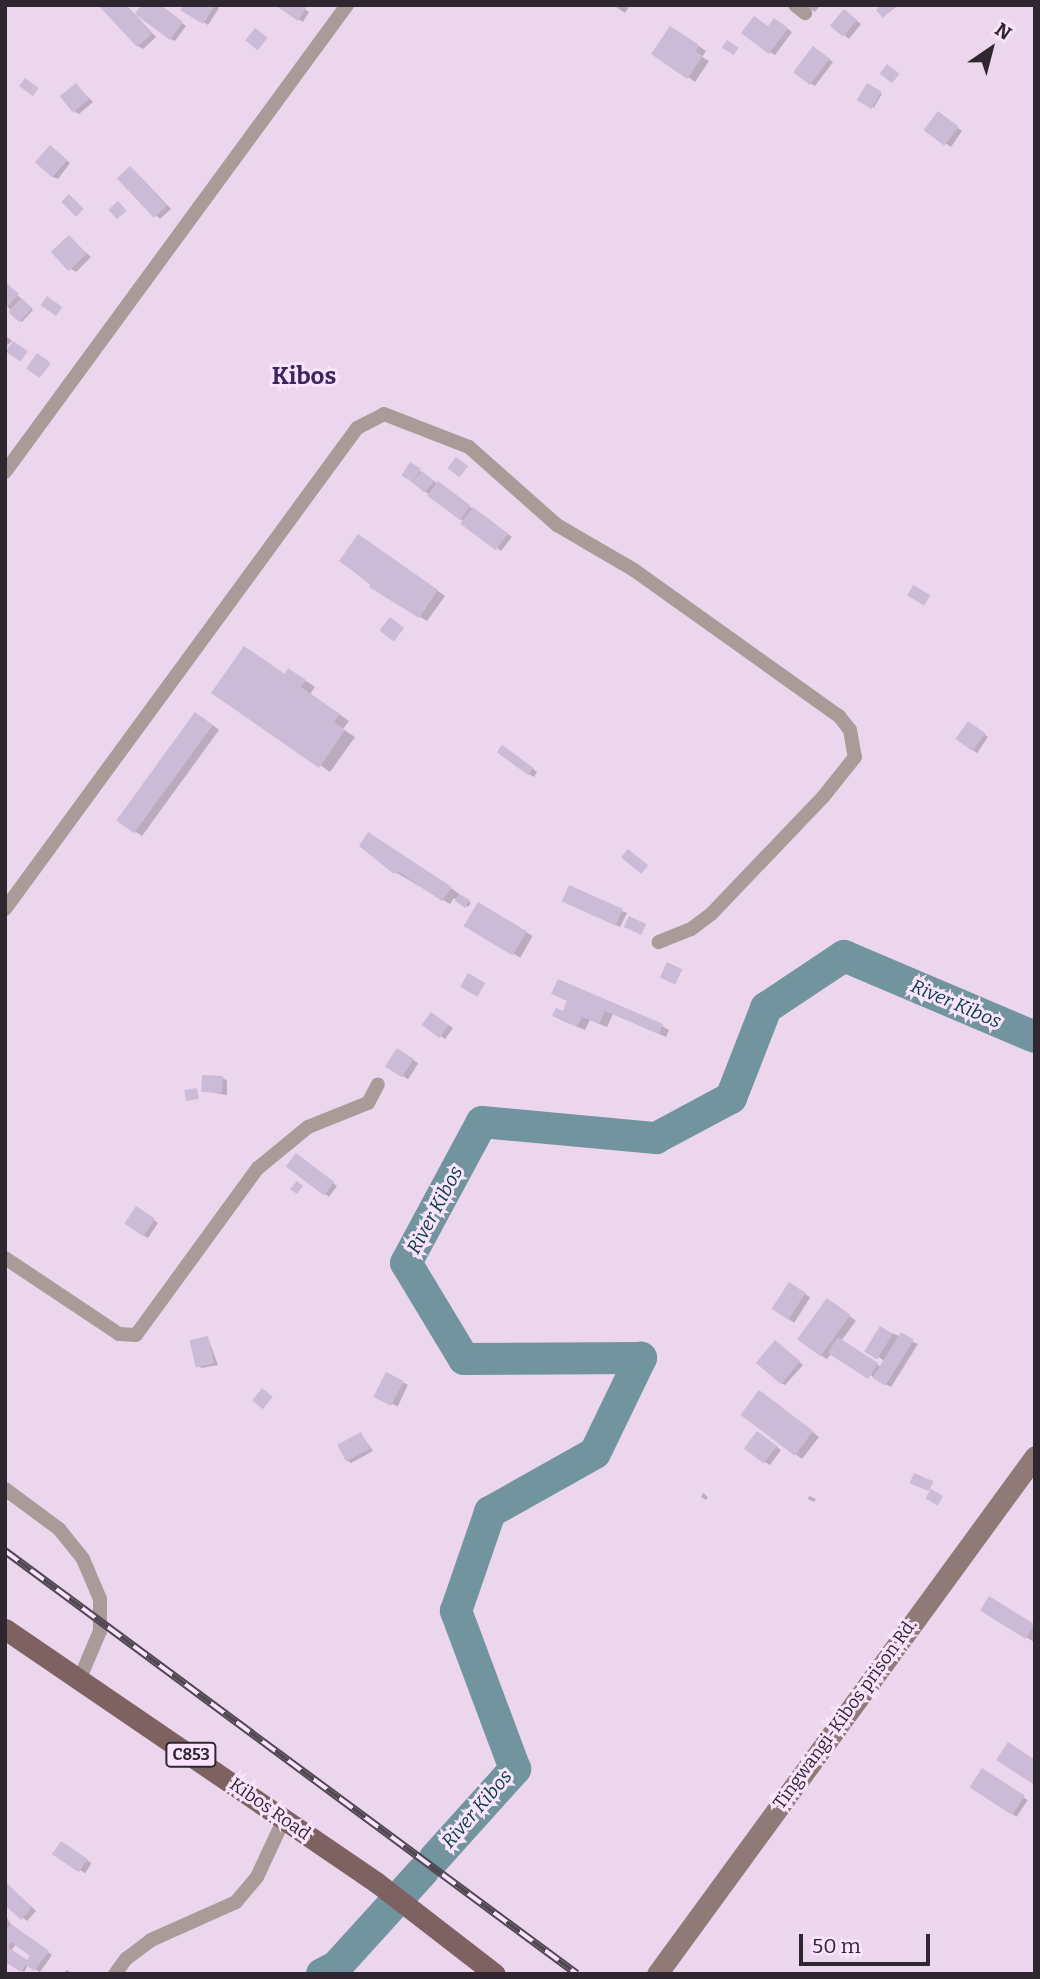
<!DOCTYPE html>
<html>
<head>
<meta charset="utf-8">
<style>
	body { margin:0 }
	#map { position:relative; width:1040px; height:1979px; overflow:hidden; background:#ecd6ee; font-family:Bitter,serif }
	div>[style] { position:absolute }
	[style*='--x'] { left:calc(var(--x)*1px); top:calc(var(--y)*1px); width:calc(var(--w)*1px); rotate:calc(var(--a)*1deg) }
	.shadow>* { inset:0; background:#0003; transform-origin:0 0 }
	.river>* { height:32px; margin:-16px; padding:0 16px; transform-origin:16px; border-radius:16px; background:#71949e }
	.building>* { inset:0; background:#cbbbd6; transform-origin:0 0 }
	.street>* { height:14px; margin:-7px; padding:0 7px; transform-origin:7px; border-radius:7px; background:#aa9b99 }
	.secondary>* { height:21px; margin:-10.5px; padding:0 10.5px; transform-origin:10.5px; border-radius:10.5px; background:#907a78 }
	.primary>* { height:21px; margin:-10.5px; padding:0 10.5px; transform-origin:10.5px; border-radius:10.5px; background:#7d6261 }
	.rail>* { height:8px; margin-top:-4px; transform-origin:0; background:repeating-linear-gradient(90deg,#fae3fc 0 16px,#524853 0 32px); box-sizing:border-box; border-block:2px solid #524853 }
	span { translate:-50% -50%; white-space:nowrap; text-align:center; line-height:1.15; -webkit-text-stroke:6px #fae3fc; paint-order:stroke }
	.shield-label span { padding:2px 5px; background:#fae3fc; border:2px solid; border-radius:5px; -webkit-text-stroke-width:0 }
	.shield-label { font-size:16px; color:#2f2730; font-weight:700 }
	.street-label { font-size:18px; color:#2f2730 }
	.water-label { font-size:19px; color:#033c48; font-style:italic }
	.district-label { font-size:24px; color:#3e255f; font-weight:700 }
	.frame { position:absolute; inset:0; border:7px solid #2f2730; pointer-events:none }
	.north { position:absolute; left:956px; top:14px; width:70px; height:70px; -webkit-text-stroke:5px #fae3fc; paint-order:stroke; rotate:35deg; font-size:19px; font-weight:700; line-height:28px; text-align:center; color:#2f2730 }
	.north::after { content:''; display:block; margin:auto; width:24px; height:32px; background:#2f2730; clip-path:polygon(50% 0,100% 100%,50% 72%,0 100%) }
	.scale { position:absolute; left:799px; top:1934px; width:131px; height:32px; box-sizing:border-box; border:4px solid #2f2730; border-top:0; padding-left:9px; font-size:21px; line-height:24px; white-space:nowrap; color:#2f2730; -webkit-text-stroke:5px #fae3fc; paint-order:stroke }
</style>
</head>
<body>
<div id="map">
	<div class="shadow">
		<div style="clip-path:polygon(101px 5px,126px 5px,156px 37px,143px 49px,138px 46px)"></div>
		<div style="clip-path:polygon(159px 5px,186px 26px,175px 41px,171px 39px)"></div>
		<div style="clip-path:polygon(215px 5px,219px 8px,208px 25px,183px 9px)"></div>
		<div style="clip-path:polygon(278px 5px,299px 5px,309px 12px,303px 22px)"></div>
		<div style="clip-path:polygon(613px 5px,630px 5px,625px 13px)"></div>
		<div style="clip-path:polygon(805px 5px,820px 5px,815px 12px)"></div>
		<div style="clip-path:polygon(894px 5px,896px 7px,884px 16px)"></div>
		<div style="clip-path:polygon(848px 14px,861px 24px,849px 39px,845px 36px)"></div>
		<div style="clip-path:polygon(779px 23px,792px 32px,775px 55px,770px 52px,769px 28px)"></div>
		<div style="clip-path:polygon(678px 32px,706px 51px,702px 57px,709px 61px,695px 82px,688px 77px)"></div>
		<div style="clip-path:polygon(818px 51px,833px 62px,815px 86px,810px 83px)"></div>
		<div style="clip-path:polygon(76px 85px,93px 102px,79px 114px,75px 112px)"></div>
		<div style="left:868px;top:86px;width:16px;height:16px;rotate:30deg"></div>
		<div style="clip-path:polygon(942px 116px,962px 131px,951px 147px,926px 130px)"></div>
		<div style="clip-path:polygon(54px 150px,70px 163px,58px 179px,53px 177px)"></div>
		<div style="clip-path:polygon(135px 171px,171px 209px,160px 219px,119px 179px)"></div>
		<div style="clip-path:polygon(70px 238px,91px 257px,76px 272px,71px 269px)"></div>
		<div style="clip-path:polygon(5px 283px,33px 310px,22px 322px,6px 305px)"></div>
		<div style="clip-path:polygon(5px 335px,12px 341px,8px 345px,5px 342px)"></div>
		<div style="left:38px;top:355px;width:15px;height:15px;rotate:37deg"></div>
		<div style="clip-path:polygon(410px 464px,512px 537px,501px 551px,403px 474px)"></div>
		<div style="clip-path:polygon(366px 540px,445px 596px,427px 621px,383px 595px,341px 561px)"></div>
		<div style="clip-path:polygon(286px 675px,299px 676px,315px 687px,310px 694px,349px 721px,343px 729px,355px 737px,330px 772px,214px 692px)"></div>
		<div style="clip-path:polygon(203px 718px,219px 730px,142px 836px,118px 820px)"></div>
		<div style="clip-path:polygon(973px 726px,988px 737px,977px 753px,957px 739px)"></div>
		<div style="clip-path:polygon(507px 749px,537px 772px,534px 777px,529px 774px)"></div>
		<div style="clip-path:polygon(376px 838px,458px 893px,471px 903px,468px 907px,454px 898px,450px 904px,395px 872px)"></div>
		<div style="clip-path:polygon(569px 904px,622px 911px,627px 913px,620px 927px)"></div>
		<div style="left:479px;top:905px;width:62px;height:25px;rotate:30deg"></div>
		<div style="clip-path:polygon(569px 1001px,662px 1026px,669px 1030px,666px 1037px,613px 1014px,607px 1027px,590px 1020px,585px 1030px,561px 1020px)"></div>
		<div style="clip-path:polygon(436px 1017px,453px 1028px,445px 1039px,441px 1036px)"></div>
		<div style="left:397px;top:1050px;width:25px;height:19px;rotate:32deg"></div>
		<div style="clip-path:polygon(223px 1078px,227px 1081px,227px 1095px,203px 1091px)"></div>
		<div style="clip-path:polygon(301px 1158px,337px 1186px,329px 1197px,288px 1166px)"></div>
		<div style="clip-path:polygon(141px 1210px,158px 1223px,148px 1238px,143px 1235px)"></div>
		<div style="left:789px;top:1284px;width:25px;height:30px;rotate:32deg"></div>
		<div style="clip-path:polygon(835px 1304px,856px 1321px,841px 1341px,881px 1367px,885px 1361px,867px 1350px,880px 1328px,918px 1344px,891px 1387px,832px 1353px,827px 1359px,820px 1355px)"></div>
		<div style="clip-path:polygon(208px 1338px,218px 1365px,202px 1368px,197px 1366px)"></div>
		<div style="clip-path:polygon(780px 1345px,803px 1365px,785px 1385px,781px 1383px)"></div>
		<div style="left:387px;top:1375px;width:23px;height:24px;rotate:25deg"></div>
		<div style="clip-path:polygon(767px 1397px,819px 1437px,802px 1459px,743px 1415px)"></div>
		<div style="clip-path:polygon(361px 1434px,373px 1451px,351px 1463px,347px 1460px)"></div>
		<div style="clip-path:polygon(762px 1436px,781px 1450px,770px 1465px,765px 1462px)"></div>
		<div style="clip-path:polygon(703px 1493px,708px 1497px,706px 1500px,701px 1497px)"></div>
		<div style="clip-path:polygon(809px 1496px,816px 1499px,814px 1502px,808px 1499px)"></div>
		<div style="clip-path:polygon(990px 1598px,1035px 1626px,1034px 1642px,983px 1610px)"></div>
		<div style="left:983px;top:1770px;width:54px;height:20px;rotate:34deg"></div>
		<div style="left:61px;top:1844px;width:36px;height:12px;rotate:32deg"></div>
		<div style="clip-path:polygon(5px 1882px,36px 1911px,27px 1921px,5px 1902px)"></div>
		<div style="clip-path:polygon(evenodd,5px 1915px,12px 1926px,52px 1955px,40px 1972px,28px 1965px,24px 1972px,5px 1960px,5px 1915px,16px 1944px,32px 1955px,29px 1964px,11px 1951px,16px 1944px)"></div>
		<div style="clip-path:polygon(67px 1970px,73px 1974px,62px 1974px)"></div>
	</div>
	<div class="river">
		<div style="--x:435;--y:1858;--w:120;--a:-48"></div>
		<div style="--x:515;--y:1769;--w:169;--a:-110.5"></div>
		<div style="--x:456;--y:1611;--w:105;--a:-71"></div>
		<div style="--x:490;--y:1512;--w:120;--a:-29.3"></div>
		<div style="--x:595;--y:1453;--w:106;--a:-64.2"></div>
		<div style="--x:641;--y:1358;--w:177;--a:179.7"></div>
		<div style="--x:464;--y:1359;--w:112;--a:-121.1"></div>
		<div style="--x:406;--y:1263;--w:160;--a:-61.7"></div>
		<div style="--x:482;--y:1122;--w:175;--a:5.3"></div>
		<div style="--x:656;--y:1138;--w:85;--a:-28.1"></div>
		<div style="--x:731;--y:1098;--w:97;--a:-68.7"></div>
		<div style="--x:766;--y:1008;--w:94;--a:-33.7"></div>
		<div style="--x:844;--y:956;--w:207;--a:23"></div>
		<div style="--x:322;--y:1974;--w:16;--a:-27"></div>
		<div style="--x:336;--y:1967;--w:130;--a:-47.8"></div>
	</div>
	<div class="building">
		<div style="clip-path:polygon(98px 5px,126px 5px,152px 34px,137px 47px)"></div>
		<div style="clip-path:polygon(141px 5px,161px 5px,183px 22px,170px 40px,135px 14px)"></div>
		<div style="clip-path:polygon(183px 5px,215px 5px,203px 24px,180px 10px)"></div>
		<div style="clip-path:polygon(275px 5px,301px 5px,306px 8px,298px 21px)"></div>
		<div style="clip-path:polygon(881px 5px,896px 5px,883px 18px,876px 10px)"></div>
		<div style="left:844px;top:9px;width:17px;height:22px;rotate:40deg"></div>
		<div style="clip-path:polygon(754px 16px,768px 26px,774px 18px,788px 28px,769px 54px,741px 33px)"></div>
		<div style="clip-path:polygon(670px 26px,699px 45px,696px 51px,703px 56px,687px 79px,651px 54px)"></div>
		<div style="left:255px;top:28px;width:16px;height:16px;rotate:38deg"></div>
		<div style="left:727px;top:40px;width:14px;height:9px;rotate:34deg"></div>
		<div style="left:813px;top:46px;width:21px;height:33px;rotate:37deg"></div>
		<div style="left:887px;top:64px;width:16px;height:12px;rotate:38deg"></div>
		<div style="left:25px;top:78px;width:17px;height:10px;rotate:36deg"></div>
		<div style="left:76px;top:83px;width:21px;height:21px;rotate:51deg"></div>
		<div style="left:867px;top:83px;width:17px;height:20px;rotate:31deg"></div>
		<div style="left:938px;top:111px;width:26px;height:24px;rotate:37deg"></div>
		<div style="left:50px;top:145px;width:23px;height:23px;rotate:41deg"></div>
		<div style="left:130px;top:166px;width:54px;height:18px;rotate:47deg"></div>
		<div style="left:69px;top:194px;width:21px;height:11px;rotate:45deg"></div>
		<div style="left:118px;top:201px;width:13px;height:13px;rotate:48deg"></div>
		<div style="left:69px;top:235px;width:26px;height:25px;rotate:47deg"></div>
		<div style="clip-path:polygon(5px 282px,19px 294px,7px 307px,5px 306px)"></div>
		<div style="left:47px;top:296px;width:19px;height:11px;rotate:36deg"></div>
		<div style="left:21px;top:298px;width:15px;height:19px;rotate:42deg"></div>
		<div style="left:13px;top:341px;width:18px;height:13px;rotate:34deg"></div>
		<div style="left:37px;top:353px;width:16px;height:19px;rotate:35deg"></div>
		<div style="left:456px;top:457px;width:15px;height:14px;rotate:37deg"></div>
		<div style="left:410px;top:462px;width:13px;height:16px;rotate:32deg"></div>
		<div style="left:422px;top:471px;width:16px;height:15px;rotate:40deg"></div>
		<div style="left:438px;top:481px;width:41px;height:18px;rotate:37deg"></div>
		<div style="left:473px;top:507px;width:44px;height:21px;rotate:37deg"></div>
		<div style="clip-path:polygon(358px 534px,438px 590px,419px 618px,369px 587px,371px 584px,339px 561px)"></div>
		<div style="left:913px;top:585px;width:20px;height:12px;rotate:30deg"></div>
		<div style="left:390px;top:617px;width:18px;height:17px;rotate:38deg"></div>
		<div style="clip-path:polygon(244px 646px,285px 674px,288px 668px,306px 680px,301px 687px,340px 714px,334px 722px,345px 730px,319px 768px,211px 693px)"></div>
		<div style="left:195px;top:712px;width:22px;height:134px;rotate:36deg"></div>
		<div style="left:968px;top:721px;width:21px;height:22px;rotate:35deg"></div>
		<div style="left:502px;top:745px;width:39px;height:9px;rotate:36deg"></div>
		<div style="clip-path:polygon(368px 832px,452px 887px,442px 901px,397px 871px,394px 874px,359px 846px)"></div>
		<div style="left:628px;top:849px;width:26px;height:11px;rotate:39deg"></div>
		<div style="left:569px;top:885px;width:59px;height:18px;rotate:24deg"></div>
		<div style="clip-path:polygon(459px 894px,470px 900px,465px 908px,455px 901px)"></div>
		<div style="left:478px;top:902px;width:57px;height:28px;rotate:31deg"></div>
		<div style="left:629px;top:916px;width:19px;height:12px;rotate:25deg"></div>
		<div style="left:667px;top:962px;width:17px;height:17px;rotate:25deg"></div>
		<div style="left:468px;top:973px;width:20px;height:16px;rotate:30deg"></div>
		<div style="clip-path:polygon(558px 979px,663px 1024px,659px 1034px,605px 1011px,599px 1024px,582px 1017px,577px 1027px,552px 1016px,556px 1008px,563px 1011px,567px 1001px,551px 994px)"></div>
		<div style="left:431px;top:1012px;width:22px;height:16px;rotate:36deg"></div>
		<div style="left:397px;top:1048px;width:20px;height:22px;rotate:33deg"></div>
		<div style="left:202px;top:1075px;width:21px;height:17px;rotate:3deg"></div>
		<div style="left:197px;top:1088px;width:11px;height:13px;rotate:80deg"></div>
		<div style="left:296px;top:1153px;width:48px;height:17px;rotate:37deg"></div>
		<div style="clip-path:polygon(297px 1181px,303px 1186px,297px 1194px,290px 1189px)"></div>
		<div style="left:136px;top:1206px;width:23px;height:21px;rotate:34deg"></div>
		<div style="left:789px;top:1282px;width:20px;height:32px;rotate:33deg"></div>
		<div style="left:827px;top:1298px;width:29px;height:51px;rotate:36deg"></div>
		<div style="left:880px;top:1326px;width:15px;height:30px;rotate:32deg"></div>
		<div style="left:901px;top:1332px;width:15px;height:54px;rotate:32deg"></div>
		<div style="left:208px;top:1336px;width:28px;height:19px;rotate:77deg"></div>
		<div style="left:838px;top:1337px;width:48px;height:19px;rotate:33deg"></div>
		<div style="left:775px;top:1340px;width:33px;height:30px;rotate:40deg"></div>
		<div style="left:386px;top:1372px;width:20px;height:28px;rotate:27deg"></div>
		<div style="left:262px;top:1388px;width:14px;height:16px;rotate:39deg"></div>
		<div style="left:759px;top:1390px;width:68px;height:31px;rotate:37deg"></div>
		<div style="left:757px;top:1431px;width:25px;height:22px;rotate:37deg"></div>
		<div style="left:361px;top:1432px;width:19px;height:27px;rotate:62deg"></div>
		<div style="left:914px;top:1473px;width:21px;height:11px;rotate:23deg"></div>
		<div style="left:931px;top:1489px;width:14px;height:11px;rotate:30deg"></div>
		<div style="left:989px;top:1596px;width:54px;height:17px;rotate:32deg"></div>
		<div style="clip-path:polygon(1008px 1742px,1035px 1760px,1033px 1784px,996px 1760px)"></div>
		<div style="left:982px;top:1768px;width:51px;height:23px;rotate:33deg"></div>
		<div style="left:61px;top:1841px;width:32px;height:16px;rotate:34deg"></div>
		<div style="clip-path:polygon(5px 1882px,32px 1907px,21px 1920px,5px 1905px)"></div>
		<div style="clip-path:polygon(evenodd,11px 1924px,49px 1951px,34px 1971px,26px 1965px,21px 1972px,5px 1962px,5px 1931px,11px 1924px,11px 1942px,30px 1956px,27px 1960px,8px 1947px,11px 1942px)"></div>
	</div>
	<div class="street">
		<div style="--x:795;--y:5;--w:13;--a:39"></div>
		<div style="--x:5;--y:472;--w:579;--a:-53.78"></div>
		<div style="--x:5;--y:909;--w:596;--a:-53.8"></div>
		<div style="--x:357;--y:428;--w:30;--a:-27"></div>
		<div style="--x:384;--y:414;--w:91;--a:21.2"></div>
		<div style="--x:469;--y:447;--w:118;--a:41.6"></div>
		<div style="--x:557;--y:525;--w:89;--a:30.3"></div>
		<div style="--x:634;--y:570;--w:252;--a:35.5"></div>
		<div style="--x:839;--y:716;--w:18;--a:52"></div>
		<div style="--x:850;--y:730;--w:27;--a:80"></div>
		<div style="--x:855;--y:757;--w:51;--a:128.7"></div>
		<div style="--x:823;--y:797;--w:162;--a:133.7"></div>
		<div style="--x:711;--y:914;--w:25;--a:143"></div>
		<div style="--x:691;--y:929;--w:35;--a:158"></div>
		<div style="--x:5;--y:1258;--w:137;--a:33.7"></div>
		<div style="--x:119;--y:1334;--w:17;--a:3"></div>
		<div style="--x:136;--y:1335;--w:207;--a:-53.9"></div>
		<div style="--x:258;--y:1168;--w:65;--a:-39.4"></div>
		<div style="--x:308;--y:1127;--w:65;--a:-21.8"></div>
		<div style="--x:368;--y:1103;--w:21;--a:-62"></div>
		<div style="--x:5;--y:1489;--w:67;--a:36.5"></div>
		<div style="--x:59;--y:1529;--w:38;--a:51"></div>
		<div style="--x:83;--y:1559;--w:43;--a:67"></div>
		<div style="--x:100;--y:1599;--w:32;--a:90"></div>
		<div style="--x:100;--y:1631;--w:51;--a:113.1"></div>
		<div style="--x:115;--y:1974;--w:19;--a:-54"></div>
		<div style="--x:126;--y:1959;--w:31;--a:-37"></div>
		<div style="--x:151;--y:1940;--w:93;--a:-24.1"></div>
		<div style="--x:236;--y:1902;--w:33;--a:-50"></div>
		<div style="--x:257;--y:1877;--w:64;--a:-65"></div>
	</div>
	<div class="secondary">
		<div style="--x:657;--y:1974;--w:641;--a:-53.88"></div>
	</div>
	<div class="primary">
		<div style="--x:5;--y:1629;--w:449;--a:34.3"></div>
		<div style="--x:376;--y:1882;--w:150;--a:37.7"></div>
	</div>
	<div class="rail">
		<div style="--x:5;--y:1551;--w:711;--a:36.48"></div>
	</div>
	<div class="shield-label">
		<span style="left:191px;top:1755px">C853</span>
	</div>
	<div class="street-label">
		<span style="left:845px;top:1714px;rotate:-54deg">Tingwangi-Kibos prison Rd.</span>
		<span style="left:270px;top:1809px;rotate:35deg">Kibos Road</span>
	</div>
	<div class="water-label">
		<span style="left:956px;top:1004px;rotate:23deg">River Kibos</span>
		<span style="left:435px;top:1210px;rotate:-62deg">River Kibos</span>
		<span style="left:477px;top:1809px;rotate:-49deg">River Kibos</span>
	</div>
	<div class="district-label">
		<span style="left:304px;top:377px">Kibos</span>
	</div>
	<div class="frame"></div>
	<div class="north">N</div>
	<div class="scale">50 m</div>
</div>
</body>
</html>
